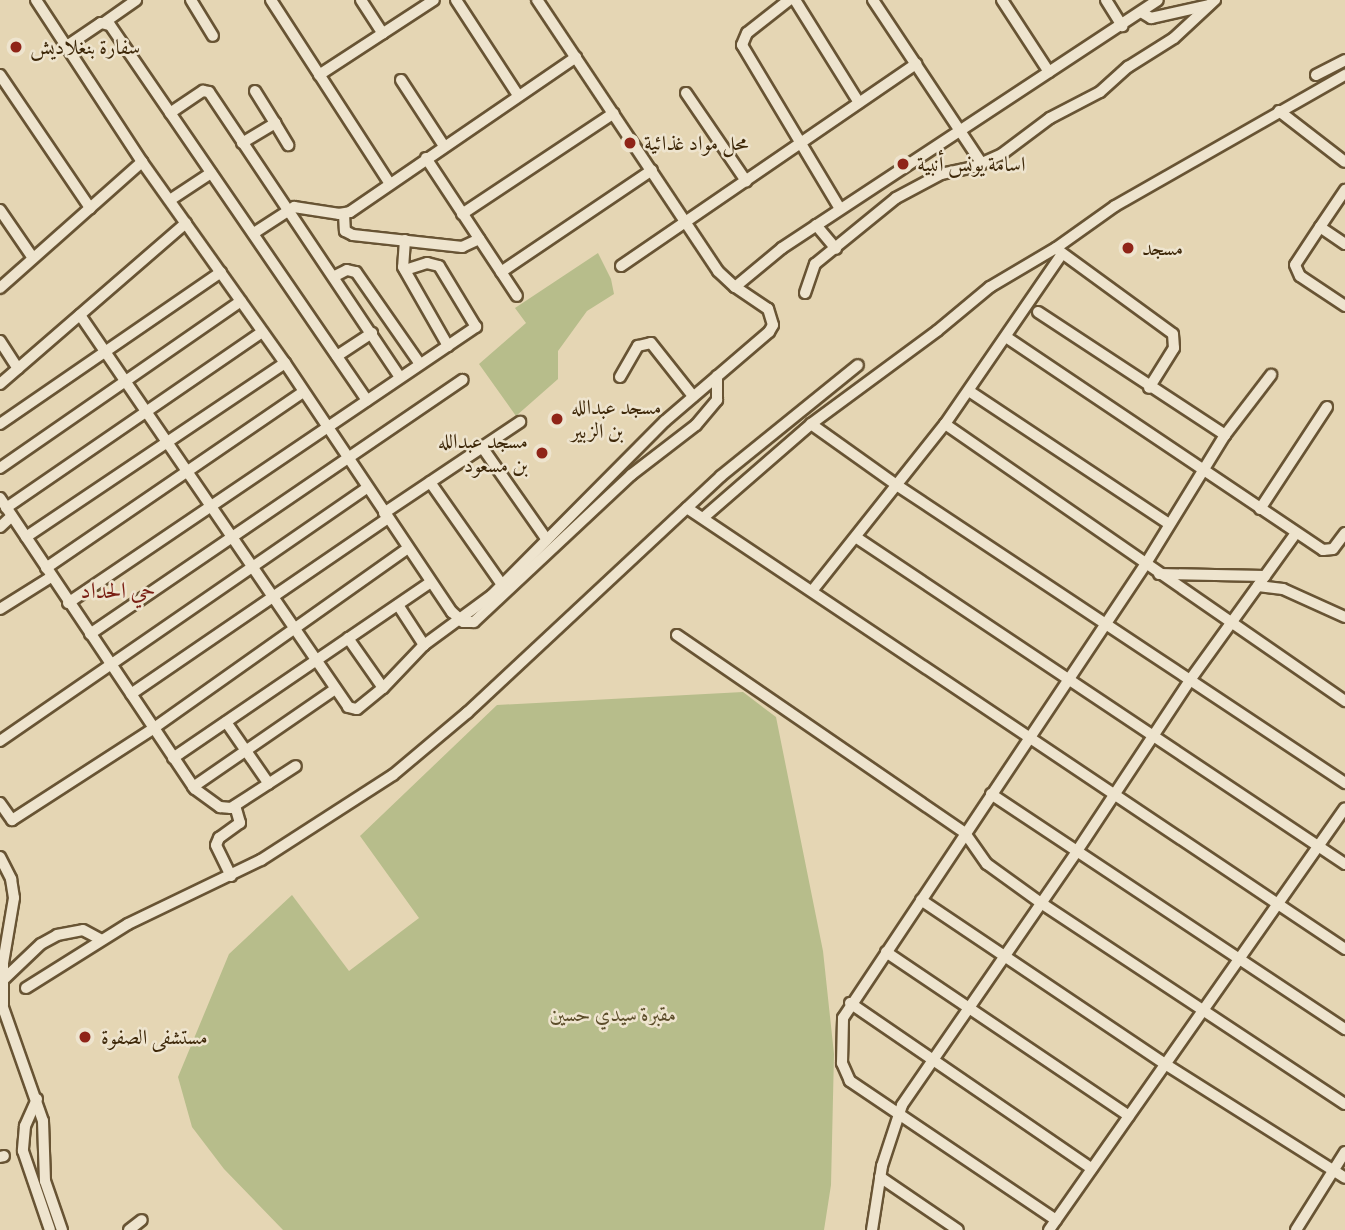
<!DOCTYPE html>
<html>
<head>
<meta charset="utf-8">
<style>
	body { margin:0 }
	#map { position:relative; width:1345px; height:1230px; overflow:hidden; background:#e5d6b4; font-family:Alegreya,Amiri,serif }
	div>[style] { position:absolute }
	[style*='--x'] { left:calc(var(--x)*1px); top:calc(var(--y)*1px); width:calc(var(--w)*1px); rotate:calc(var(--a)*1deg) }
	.green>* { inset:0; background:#b7bd8b }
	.roads { filter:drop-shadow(2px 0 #685434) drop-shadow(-2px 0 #685434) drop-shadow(0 2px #685434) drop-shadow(0 -2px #685434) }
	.minor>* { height:10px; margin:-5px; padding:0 5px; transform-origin:5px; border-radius:5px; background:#eee4ce }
	.dots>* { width:19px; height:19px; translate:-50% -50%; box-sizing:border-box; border:4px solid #eee4ce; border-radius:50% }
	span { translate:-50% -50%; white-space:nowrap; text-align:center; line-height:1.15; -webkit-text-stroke:5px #eee4ce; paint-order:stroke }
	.poi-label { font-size:21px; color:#3e2809 }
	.left { translate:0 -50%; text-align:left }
	.right { translate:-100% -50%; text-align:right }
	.park-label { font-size:21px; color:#5c4d2a; font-style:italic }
	.neighbourhood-label { font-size:23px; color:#7a1f14 }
</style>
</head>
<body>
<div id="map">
	<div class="green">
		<div style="clip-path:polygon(598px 253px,611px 279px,614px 294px,587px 311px,558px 351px,558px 379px,516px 416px,479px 364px,526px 323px,515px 308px)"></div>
		<div style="clip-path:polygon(743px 692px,776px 717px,823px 951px,834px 1054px,831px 1185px,824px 1230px,283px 1230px,224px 1169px,192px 1127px,178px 1077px,229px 954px,292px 895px,349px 971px,419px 918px,360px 836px,497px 705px)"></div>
	</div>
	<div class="roads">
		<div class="minor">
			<div style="--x:36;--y:0;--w:194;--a:56.8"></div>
			<div style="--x:142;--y:162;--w:247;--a:54.6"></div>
			<div style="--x:285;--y:363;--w:300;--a:56.2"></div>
			<div style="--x:452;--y:612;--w:15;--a:42"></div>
			<div style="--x:463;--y:622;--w:11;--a:0"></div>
			<div style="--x:474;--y:622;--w:215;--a:-43.1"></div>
			<div style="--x:631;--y:475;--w:82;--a:-37.6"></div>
			<div style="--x:696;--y:425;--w:33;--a:-50"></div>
			<div style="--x:717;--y:400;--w:24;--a:-90"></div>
			<div style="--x:191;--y:0;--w:42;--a:58.6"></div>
			<div style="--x:271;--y:0;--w:219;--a:57.1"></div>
			<div style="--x:361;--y:0;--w:40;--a:57.1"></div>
			<div style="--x:456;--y:0;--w:113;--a:56.9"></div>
			<div style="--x:789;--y:0;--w:53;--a:141.8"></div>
			<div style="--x:747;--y:33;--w:13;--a:113"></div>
			<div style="--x:742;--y:45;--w:191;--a:59.1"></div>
			<div style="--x:795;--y:0;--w:121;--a:58.1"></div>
			<div style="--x:873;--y:0;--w:197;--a:56.4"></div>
			<div style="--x:1002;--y:0;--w:86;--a:56.9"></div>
			<div style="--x:1106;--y:0;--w:31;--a:58"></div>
			<div style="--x:1141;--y:12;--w:12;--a:31"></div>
			<div style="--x:1151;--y:18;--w:59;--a:-12.6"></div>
			<div style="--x:105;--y:22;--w:38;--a:-35"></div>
			<div style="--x:67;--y:46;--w:41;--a:-34.1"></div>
			<div style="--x:101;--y:23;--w:9;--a:13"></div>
			<div style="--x:110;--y:25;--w:455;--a:55.6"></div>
			<div style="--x:0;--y:75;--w:161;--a:55.9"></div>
			<div style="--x:319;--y:75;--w:137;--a:-33.1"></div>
			<div style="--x:1316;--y:75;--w:33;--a:-27"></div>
			<div style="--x:401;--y:80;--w:79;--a:56.9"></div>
			<div style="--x:255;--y:91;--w:38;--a:58"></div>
			<div style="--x:686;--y:93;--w:107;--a:55.7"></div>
			<div style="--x:1279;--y:111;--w:83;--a:37.7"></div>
			<div style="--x:170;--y:113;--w:40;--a:-34"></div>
			<div style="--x:203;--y:91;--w:6;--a:9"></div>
			<div style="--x:209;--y:92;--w:343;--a:56.2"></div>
			<div style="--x:242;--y:143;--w:39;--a:-31"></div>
			<div style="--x:275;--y:123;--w:26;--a:59"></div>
			<div style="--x:426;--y:158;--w:165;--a:56.6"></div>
			<div style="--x:170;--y:200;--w:49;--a:-33.4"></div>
			<div style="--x:0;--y:210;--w:58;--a:55.5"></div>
			<div style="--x:344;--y:214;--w:17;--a:87"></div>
			<div style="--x:345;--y:231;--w:9;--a:27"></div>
			<div style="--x:353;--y:235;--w:110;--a:6.3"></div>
			<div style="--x:462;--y:247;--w:19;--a:-25"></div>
			<div style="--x:462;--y:214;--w:182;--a:-33.6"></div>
			<div style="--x:816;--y:225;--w:31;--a:50"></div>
			<div style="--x:1320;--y:227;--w:45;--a:-56"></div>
			<div style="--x:254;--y:233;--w:48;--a:-33"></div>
			<div style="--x:294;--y:207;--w:46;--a:8.8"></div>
			<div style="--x:339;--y:214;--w:11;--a:-10"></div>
			<div style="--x:350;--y:212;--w:274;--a:-34.4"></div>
			<div style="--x:405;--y:240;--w:27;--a:94"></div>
			<div style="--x:403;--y:267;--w:91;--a:60.3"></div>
			<div style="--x:1345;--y:244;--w:30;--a:-146"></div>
			<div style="--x:1320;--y:227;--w:45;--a:123.3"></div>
			<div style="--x:1295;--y:265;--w:12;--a:66"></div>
			<div style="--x:1300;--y:276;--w:54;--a:33.7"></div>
			<div style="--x:1058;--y:250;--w:142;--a:36.1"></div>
			<div style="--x:1173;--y:334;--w:14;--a:86"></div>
			<div style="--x:1174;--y:348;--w:47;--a:122"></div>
			<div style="--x:621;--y:266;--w:358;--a:-34.4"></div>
			<div style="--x:501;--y:272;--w:182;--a:-34"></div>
			<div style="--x:335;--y:276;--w:13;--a:-27"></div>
			<div style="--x:347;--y:270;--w:9;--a:13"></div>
			<div style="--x:356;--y:272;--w:112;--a:55.2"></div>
			<div style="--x:735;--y:287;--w:61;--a:-39.7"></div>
			<div style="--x:782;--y:248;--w:450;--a:-33.4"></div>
			<div style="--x:0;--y:288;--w:190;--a:-41.6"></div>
			<div style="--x:805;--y:293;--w:31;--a:-71"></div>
			<div style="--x:815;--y:264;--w:104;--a:-39.2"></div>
			<div style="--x:896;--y:198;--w:51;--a:-28.1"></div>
			<div style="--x:941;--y:174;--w:33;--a:-12"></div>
			<div style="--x:973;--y:167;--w:32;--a:-24"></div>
			<div style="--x:1002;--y:154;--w:60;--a:-36.9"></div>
			<div style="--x:1050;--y:118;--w:56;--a:-27.5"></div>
			<div style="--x:1100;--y:92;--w:38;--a:-42"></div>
			<div style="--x:1128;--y:67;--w:54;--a:-32.2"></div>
			<div style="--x:1174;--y:38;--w:56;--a:-42.8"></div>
			<div style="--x:1038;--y:312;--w:224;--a:33.3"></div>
			<div style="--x:80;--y:315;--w:475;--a:55.6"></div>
			<div style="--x:348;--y:707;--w:9;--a:13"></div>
			<div style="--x:357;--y:709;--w:33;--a:-39"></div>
			<div style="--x:383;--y:688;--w:59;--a:-46.4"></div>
			<div style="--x:424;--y:645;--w:84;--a:-36.3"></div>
			<div style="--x:492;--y:595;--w:245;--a:-45.2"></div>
			<div style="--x:665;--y:421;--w:137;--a:-40.6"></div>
			<div style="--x:769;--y:332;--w:8;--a:-60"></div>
			<div style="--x:773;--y:325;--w:17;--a:-107"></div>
			<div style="--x:768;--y:309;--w:40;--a:-146"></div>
			<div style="--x:735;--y:287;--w:23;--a:-137"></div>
			<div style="--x:718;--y:271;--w:326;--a:-123.7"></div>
			<div style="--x:1006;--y:337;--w:382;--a:33.9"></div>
			<div style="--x:1323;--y:550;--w:10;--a:-6"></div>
			<div style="--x:1333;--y:549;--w:20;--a:-53"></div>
			<div style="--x:0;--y:341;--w:33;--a:57"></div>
			<div style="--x:337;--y:356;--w:42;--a:-33.3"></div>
			<div style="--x:620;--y:377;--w:36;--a:-60"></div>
			<div style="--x:638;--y:346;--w:13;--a:-13"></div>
			<div style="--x:651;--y:343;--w:68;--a:51.6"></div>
			<div style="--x:0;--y:384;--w:246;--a:-40.9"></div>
			<div style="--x:969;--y:391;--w:240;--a:33.6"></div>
			<div style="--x:0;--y:424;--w:268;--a:-34.5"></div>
			<div style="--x:811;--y:424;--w:107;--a:35.5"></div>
			<div style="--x:898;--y:486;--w:537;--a:33.6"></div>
			<div style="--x:945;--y:424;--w:487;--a:34.7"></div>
			<div style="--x:482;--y:447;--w:113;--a:55"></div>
			<div style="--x:0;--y:468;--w:293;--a:-34.7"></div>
			<div style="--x:430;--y:482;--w:126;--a:55"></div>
			<div style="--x:0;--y:498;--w:350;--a:56.2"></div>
			<div style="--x:195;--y:789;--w:31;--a:36"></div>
			<div style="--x:220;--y:807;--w:11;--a:5"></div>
			<div style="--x:231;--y:808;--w:77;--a:-32.9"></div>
			<div style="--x:6;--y:508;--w:311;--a:-34.5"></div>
			<div style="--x:687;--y:508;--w:792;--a:33.83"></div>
			<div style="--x:1260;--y:509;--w:122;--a:-56.7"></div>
			<div style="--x:384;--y:513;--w:164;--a:-33.8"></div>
			<div style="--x:703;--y:518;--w:143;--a:-41"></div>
			<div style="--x:811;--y:424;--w:157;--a:-36.4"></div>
			<div style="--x:937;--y:331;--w:69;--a:-39.7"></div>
			<div style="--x:990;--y:287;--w:77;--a:-30.6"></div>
			<div style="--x:1056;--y:248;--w:72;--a:-35.4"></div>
			<div style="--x:1115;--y:206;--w:265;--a:-29.7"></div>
			<div style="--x:0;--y:527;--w:16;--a:-43"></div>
			<div style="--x:26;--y:537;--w:312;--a:-33.9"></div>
			<div style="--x:857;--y:538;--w:587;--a:33.74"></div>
			<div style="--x:46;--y:568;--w:311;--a:-34.4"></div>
			<div style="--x:1159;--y:574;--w:106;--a:1.1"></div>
			<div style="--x:1258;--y:586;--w:25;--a:7"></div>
			<div style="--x:1283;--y:589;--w:68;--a:24.3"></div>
			<div style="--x:812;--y:591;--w:213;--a:-51.5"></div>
			<div style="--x:945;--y:424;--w:206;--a:-55.5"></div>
			<div style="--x:68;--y:603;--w:493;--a:-34.1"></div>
			<div style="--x:476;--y:327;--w:71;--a:-121.2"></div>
			<div style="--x:439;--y:266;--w:12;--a:-166"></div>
			<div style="--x:427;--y:263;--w:23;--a:162"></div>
			<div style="--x:398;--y:605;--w:48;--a:57"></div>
			<div style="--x:0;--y:609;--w:60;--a:-32.1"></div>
			<div style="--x:90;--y:634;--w:451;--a:-34.3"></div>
			<div style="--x:677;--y:635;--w:349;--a:34.5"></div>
			<div style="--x:965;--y:833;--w:38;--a:55"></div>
			<div style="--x:987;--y:864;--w:67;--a:35.8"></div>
			<div style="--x:1041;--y:903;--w:364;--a:33.5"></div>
			<div style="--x:348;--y:638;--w:61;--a:55"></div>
			<div style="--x:131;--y:694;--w:311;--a:-34.4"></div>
			<div style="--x:226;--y:722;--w:75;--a:55.3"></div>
			<div style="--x:0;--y:741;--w:446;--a:-34.6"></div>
			<div style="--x:173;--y:758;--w:312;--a:-34.3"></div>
			<div style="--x:193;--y:787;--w:173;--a:-34.6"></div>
			<div style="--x:991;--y:794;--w:425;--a:33.6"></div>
			<div style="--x:0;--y:803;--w:21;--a:55"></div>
			<div style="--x:12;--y:820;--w:169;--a:-32.9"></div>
			<div style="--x:154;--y:728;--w:311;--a:-35.3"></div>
			<div style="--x:0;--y:857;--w:25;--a:63"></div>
			<div style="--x:11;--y:879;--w:19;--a:81"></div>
			<div style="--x:14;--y:898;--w:66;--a:99.6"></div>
			<div style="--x:3;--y:963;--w:42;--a:90"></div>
			<div style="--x:231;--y:876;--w:34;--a:-116"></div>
			<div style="--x:216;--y:845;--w:8;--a:-67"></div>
			<div style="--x:219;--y:838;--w:26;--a:-36"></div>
			<div style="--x:240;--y:823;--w:18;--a:-106"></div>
			<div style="--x:921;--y:900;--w:294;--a:33.9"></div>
			<div style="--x:1165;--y:1064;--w:213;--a:32.3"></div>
			<div style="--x:886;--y:952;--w:293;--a:34"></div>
			<div style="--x:3;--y:980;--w:52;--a:-43.5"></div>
			<div style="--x:41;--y:944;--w:18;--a:-29"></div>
			<div style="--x:57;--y:935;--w:26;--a:-11"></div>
			<div style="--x:83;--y:930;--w:21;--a:28"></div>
			<div style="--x:26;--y:988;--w:120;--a:-32.1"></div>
			<div style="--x:128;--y:924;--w:148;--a:-25.7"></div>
			<div style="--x:261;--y:860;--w:157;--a:-32.8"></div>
			<div style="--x:393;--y:775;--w:97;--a:-40"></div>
			<div style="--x:467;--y:713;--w:347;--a:-43"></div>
			<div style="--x:721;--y:476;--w:176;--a:-39"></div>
			<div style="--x:0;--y:999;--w:129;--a:70.6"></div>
			<div style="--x:43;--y:1121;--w:60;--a:88.1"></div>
			<div style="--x:45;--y:1181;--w:52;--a:70.9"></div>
			<div style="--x:850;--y:1003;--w:293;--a:34.4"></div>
			<div style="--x:37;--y:1099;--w:30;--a:114"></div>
			<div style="--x:25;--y:1126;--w:25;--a:95"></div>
			<div style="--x:23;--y:1151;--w:83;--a:71.1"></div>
			<div style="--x:0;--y:1157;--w:4;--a:-14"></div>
			<div style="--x:880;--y:1177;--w:94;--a:34.2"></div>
			<div style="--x:1056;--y:1220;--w:249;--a:-146"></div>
			<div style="--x:850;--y:1081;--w:20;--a:-114"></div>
			<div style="--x:842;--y:1063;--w:45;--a:-88.7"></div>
			<div style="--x:843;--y:1018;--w:544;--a:-56.31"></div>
			<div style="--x:1145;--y:565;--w:153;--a:-58.4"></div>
			<div style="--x:1225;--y:435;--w:76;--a:-52.5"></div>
			<div style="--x:129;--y:1230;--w:16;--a:-38"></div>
			<div style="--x:872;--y:1230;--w:65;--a:-81.1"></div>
			<div style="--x:882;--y:1166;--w:64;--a:-71.8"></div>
			<div style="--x:902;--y:1105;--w:308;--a:-55.4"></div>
			<div style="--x:1077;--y:851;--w:205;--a:-56.5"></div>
			<div style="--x:1190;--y:680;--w:181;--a:-54.2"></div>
			<div style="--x:1049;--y:1230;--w:515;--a:-54.95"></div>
			<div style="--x:1296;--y:1230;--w:92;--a:-57.9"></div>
		</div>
	</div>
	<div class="dots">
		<div style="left:16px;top:47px;background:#8f2418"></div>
		<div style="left:630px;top:143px;background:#8f2418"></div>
		<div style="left:903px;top:164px;background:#8f2418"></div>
		<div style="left:1128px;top:248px;background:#8f2418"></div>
		<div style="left:557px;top:419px;background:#8f2418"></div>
		<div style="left:542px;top:453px;background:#8f2418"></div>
		<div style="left:85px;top:1037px;background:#8f2418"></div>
	</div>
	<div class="poi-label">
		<span class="left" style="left:30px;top:47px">سفارة بنغلاديش</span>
		<span class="left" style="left:644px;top:143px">محل مواد غذائية</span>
		<span class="left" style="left:917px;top:164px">اسامة يونس أنبية</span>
		<span class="left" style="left:1142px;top:248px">مسجد</span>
		<span class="left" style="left:571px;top:419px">مسجد عبدالله<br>بن الزبير</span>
		<span class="right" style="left:528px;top:453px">مسجد عبدالله<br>بن مسعود</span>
		<span class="left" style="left:101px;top:1037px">مستشفى الصفوة</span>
	</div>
	<div class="park-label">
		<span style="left:613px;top:1014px">مقبرة سيدي حسين</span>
	</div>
	<div class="neighbourhood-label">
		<span style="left:118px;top:591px">حي الحداد</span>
	</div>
</div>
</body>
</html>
